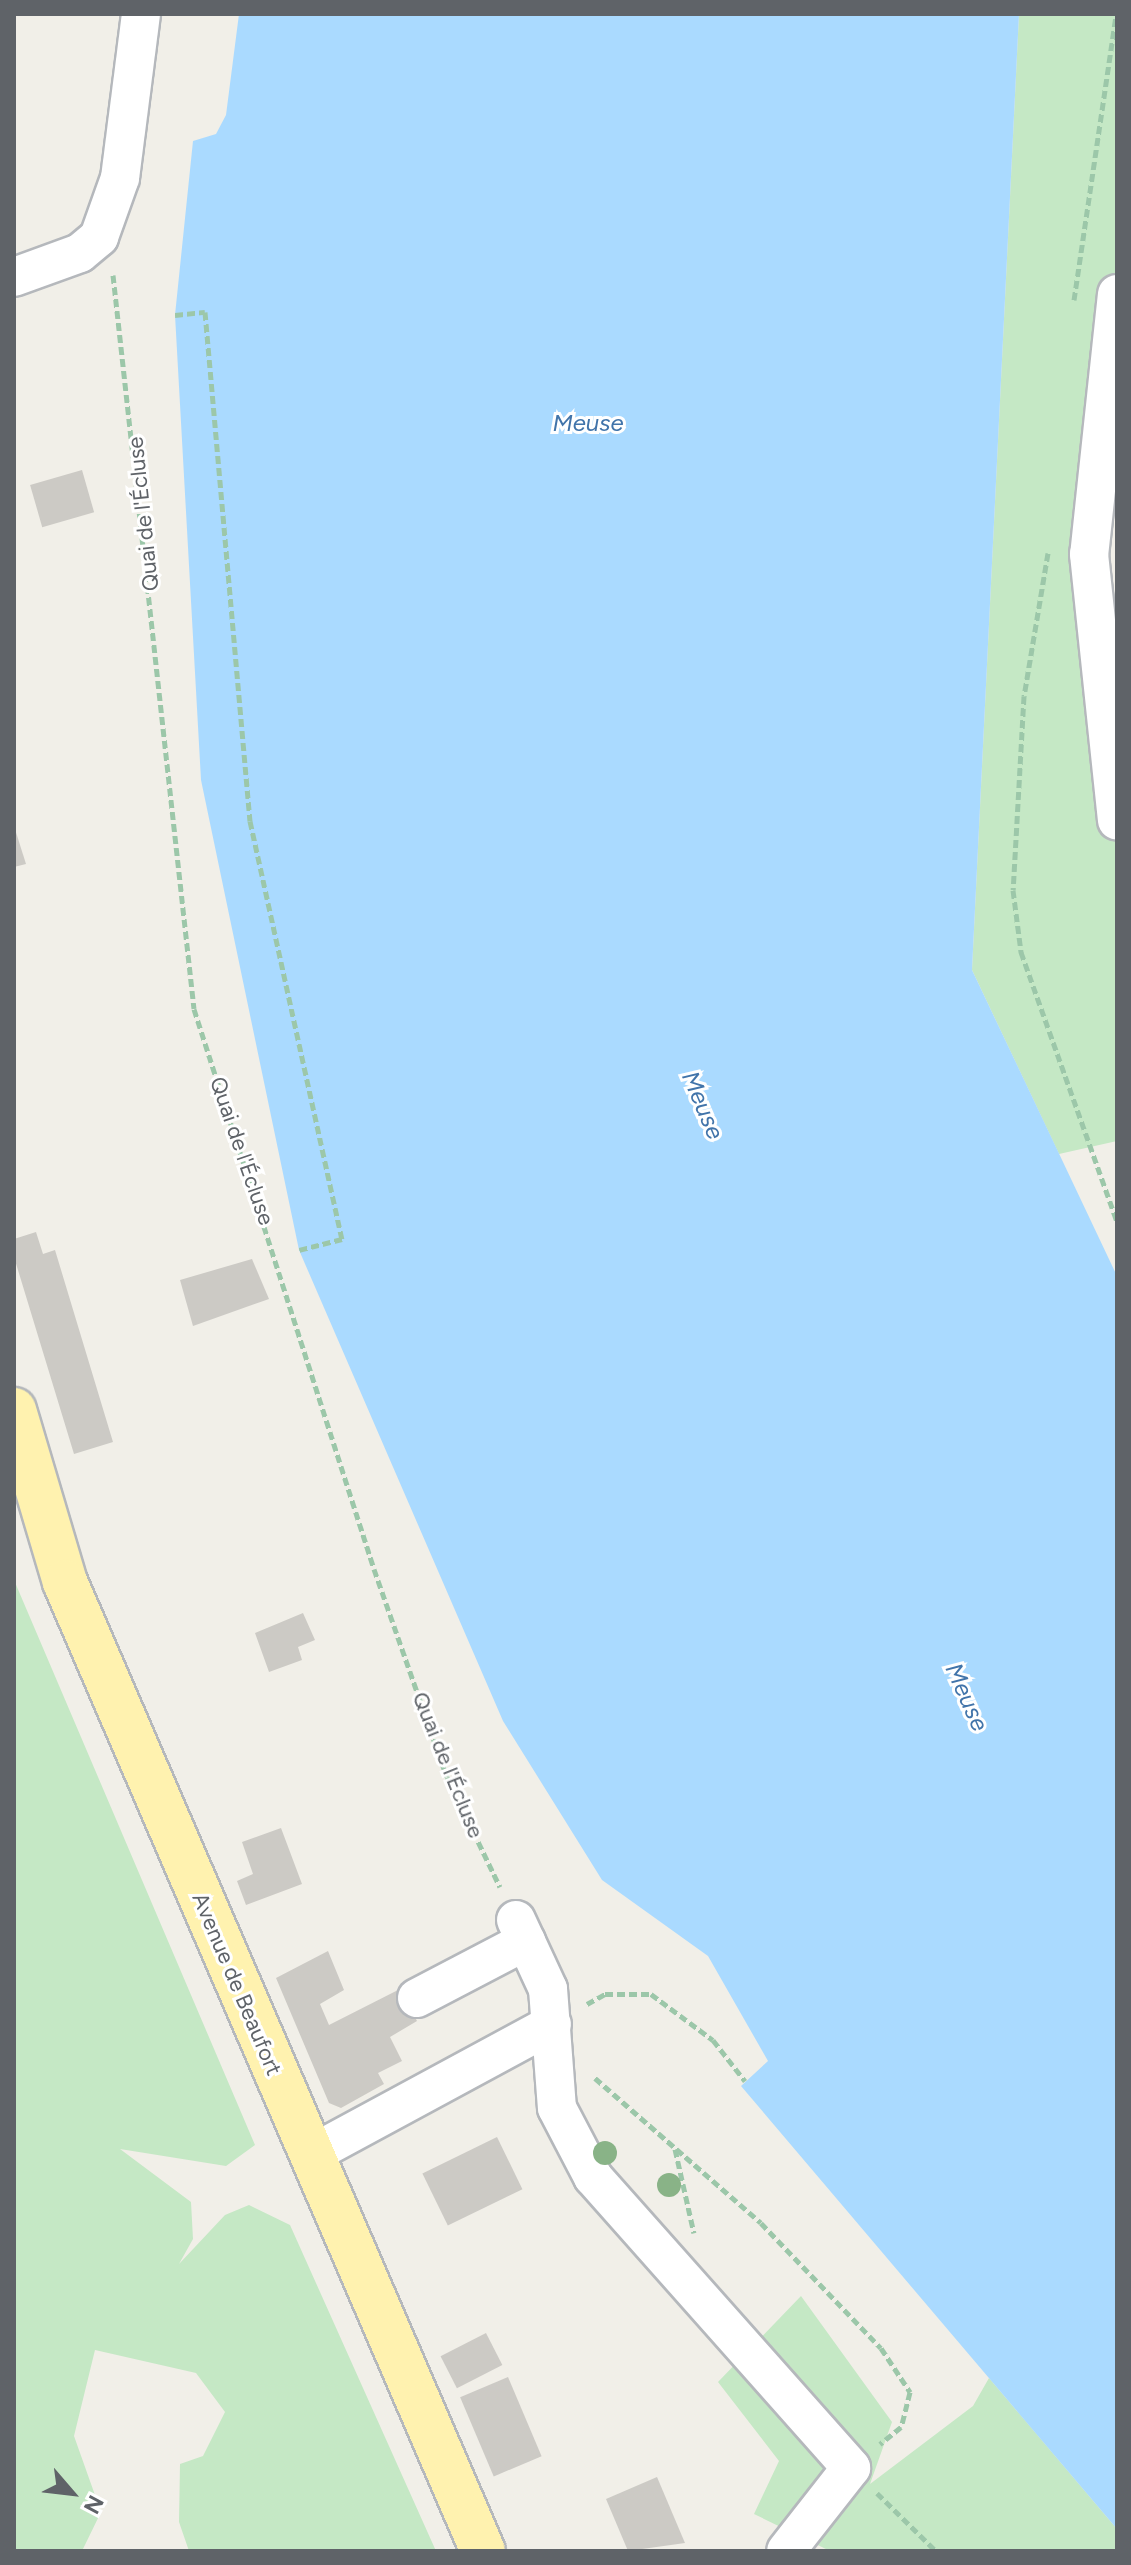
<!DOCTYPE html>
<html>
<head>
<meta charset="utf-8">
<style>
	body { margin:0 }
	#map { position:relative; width:1131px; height:2565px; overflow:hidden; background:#f1efe8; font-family:Figtree,sans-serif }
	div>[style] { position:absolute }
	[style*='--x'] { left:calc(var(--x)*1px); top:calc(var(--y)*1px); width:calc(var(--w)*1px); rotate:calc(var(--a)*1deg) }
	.green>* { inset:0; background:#c5e8c5 }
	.water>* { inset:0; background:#aadaff }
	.building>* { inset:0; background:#cccac5; transform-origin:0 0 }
	.path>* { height:5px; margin-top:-2.5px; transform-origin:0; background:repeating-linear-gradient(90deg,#9cc7a9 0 8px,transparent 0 12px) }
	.roads { filter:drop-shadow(2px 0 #b5b8bc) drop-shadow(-2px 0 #b5b8bc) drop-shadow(0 2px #b5b8bc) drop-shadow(0 -2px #b5b8bc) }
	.minor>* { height:38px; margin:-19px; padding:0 19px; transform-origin:19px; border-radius:19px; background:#fff }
	.major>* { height:44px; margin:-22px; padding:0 22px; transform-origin:22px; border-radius:22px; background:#fff2af }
	.trees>* { width:24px; height:24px; margin:-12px; border-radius:50%; background:#89b387 }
	span { translate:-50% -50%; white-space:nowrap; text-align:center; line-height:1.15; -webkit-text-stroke:6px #fff; paint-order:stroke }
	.street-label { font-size:22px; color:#5f6368 }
	.water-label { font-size:24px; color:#4174aa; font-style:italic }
	.frame { position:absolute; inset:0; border:16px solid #5f6368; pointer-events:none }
	.north { position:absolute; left:32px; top:2453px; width:80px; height:80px; -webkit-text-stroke:6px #fff; paint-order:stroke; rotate:118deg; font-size:22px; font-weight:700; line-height:32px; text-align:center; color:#5f6368 }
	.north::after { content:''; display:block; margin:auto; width:28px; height:36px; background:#5f6368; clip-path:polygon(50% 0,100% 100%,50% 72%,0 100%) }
</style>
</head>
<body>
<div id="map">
	<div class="green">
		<div style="clip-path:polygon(1019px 14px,1117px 14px,1117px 294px,1089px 554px,1117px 783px,1117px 1141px,1059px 1154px,972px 970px)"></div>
		<div style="clip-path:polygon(14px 1580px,255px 2145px,226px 2166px,120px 2149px,191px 2202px,193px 2239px,179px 2264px,225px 2215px,249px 2205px,290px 2225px,436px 2551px,189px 2551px,179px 2522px,180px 2464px,203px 2456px,225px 2412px,196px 2373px,95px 2350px,74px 2436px,101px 2512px,82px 2551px,14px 2551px)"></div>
		<div style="clip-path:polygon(801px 2296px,892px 2422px,870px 2484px,973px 2406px,989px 2378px,1117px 2529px,1117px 2551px,830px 2551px,754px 2514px,779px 2461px,718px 2382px)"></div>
	</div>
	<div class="water">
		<div style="clip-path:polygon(239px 14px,1019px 14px,972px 970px,1117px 1276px,1117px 2529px,741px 2086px,768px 2061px,708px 1956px,602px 1880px,503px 1721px,299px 1250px,201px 780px,175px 315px,193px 141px,216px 134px,226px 115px)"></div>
	</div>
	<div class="building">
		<div style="left:82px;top:470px;width:44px;height:54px;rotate:74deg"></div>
		<div style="clip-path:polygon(14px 826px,26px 864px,14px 867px)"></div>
		<div style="clip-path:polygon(36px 1232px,43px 1254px,55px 1250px,113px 1442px,74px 1454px,14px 1257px,14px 1239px)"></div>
		<div style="clip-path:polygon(252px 1259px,269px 1299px,193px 1326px,180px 1280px)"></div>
		<div style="clip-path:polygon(303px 1613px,315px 1640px,298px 1647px,302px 1660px,269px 1672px,255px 1633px)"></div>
		<div style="clip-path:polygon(281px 1828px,302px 1884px,246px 1905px,237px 1881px,253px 1874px,242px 1842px)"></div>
		<div style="clip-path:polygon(328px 1951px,344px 1990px,320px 2004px,329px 2025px,400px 1989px,417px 2021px,390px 2037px,402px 2061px,378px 2073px,384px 2084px,341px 2108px,329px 2103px,276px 1978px)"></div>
		<div style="left:497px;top:2137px;width:58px;height:83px;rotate:64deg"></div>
		<div style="left:486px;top:2333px;width:36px;height:51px;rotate:63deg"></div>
		<div style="left:508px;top:2377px;width:86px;height:52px;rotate:67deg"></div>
		<div style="clip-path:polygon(657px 2477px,685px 2543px,628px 2551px,606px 2499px)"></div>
	</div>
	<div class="path">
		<div style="--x:113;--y:275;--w:738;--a:83.7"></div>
		<div style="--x:194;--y:1009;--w:588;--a:72.18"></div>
		<div style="--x:374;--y:1569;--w:220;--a:70.7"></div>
		<div style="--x:447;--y:1777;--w:122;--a:64.3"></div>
		<div style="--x:1074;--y:300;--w:289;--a:-81.6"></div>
		<div style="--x:175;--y:315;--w:30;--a:-6"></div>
		<div style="--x:205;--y:312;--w:511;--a:84.95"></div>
		<div style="--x:250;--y:821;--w:428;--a:77.6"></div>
		<div style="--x:342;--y:1239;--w:44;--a:165.7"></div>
		<div style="--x:1048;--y:553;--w:145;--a:99.5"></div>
		<div style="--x:1024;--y:696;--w:194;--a:93.2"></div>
		<div style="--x:1013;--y:890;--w:63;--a:82.6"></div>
		<div style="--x:1021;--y:952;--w:286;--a:70.4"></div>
		<div style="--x:587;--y:2004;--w:21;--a:-29"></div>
		<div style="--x:605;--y:1994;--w:46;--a:0"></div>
		<div style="--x:651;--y:1994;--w:77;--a:36.6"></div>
		<div style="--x:713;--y:2040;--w:52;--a:52"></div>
		<div style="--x:595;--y:2078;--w:220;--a:41.1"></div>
		<div style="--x:761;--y:2223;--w:173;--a:46.2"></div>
		<div style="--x:881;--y:2348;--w:53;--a:56.6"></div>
		<div style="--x:910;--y:2392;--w:36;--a:104"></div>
		<div style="--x:901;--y:2427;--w:27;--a:141"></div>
		<div style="--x:675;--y:2149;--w:86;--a:77.3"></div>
		<div style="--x:877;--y:2493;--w:83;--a:44.5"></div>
	</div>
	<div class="roads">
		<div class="minor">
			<div style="--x:14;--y:277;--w:70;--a:-20"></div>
			<div style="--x:80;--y:253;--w:25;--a:-40"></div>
			<div style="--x:99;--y:237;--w:63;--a:-70.4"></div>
			<div style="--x:120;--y:178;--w:165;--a:-82.7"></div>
			<div style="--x:1117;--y:294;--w:262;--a:96.1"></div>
			<div style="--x:1089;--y:554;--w:268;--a:84"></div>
			<div style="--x:516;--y:1920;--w:76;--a:65.1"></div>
			<div style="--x:548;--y:1989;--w:119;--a:85.7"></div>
			<div style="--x:557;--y:2108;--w:78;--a:62.4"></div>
			<div style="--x:593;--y:2177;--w:389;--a:48.4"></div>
			<div style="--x:851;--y:2468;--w:105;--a:128.1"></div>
			<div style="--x:417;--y:1998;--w:123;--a:-27.6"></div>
			<div style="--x:310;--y:2155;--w:275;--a:-28.4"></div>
		</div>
		<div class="major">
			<div style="--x:14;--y:1410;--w:179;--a:73.5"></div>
			<div style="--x:65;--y:1582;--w:1055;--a:66.67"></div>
		</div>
	</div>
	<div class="trees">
		<div style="left:605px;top:2153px"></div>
		<div style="left:669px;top:2185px"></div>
	</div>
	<div class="street-label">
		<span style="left:143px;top:514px;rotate:-96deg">Quai de l'Écluse</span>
		<span style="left:242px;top:1151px;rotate:71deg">Quai de l'Écluse</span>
		<span style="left:448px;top:1765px;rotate:68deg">Quai de l'Écluse</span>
		<span style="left:237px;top:1984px;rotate:67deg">Avenue de Beaufort</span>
	</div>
	<div class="water-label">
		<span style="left:588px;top:423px">Meuse</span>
		<span style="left:703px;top:1105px;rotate:67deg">Meuse</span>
		<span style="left:967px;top:1697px;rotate:66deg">Meuse</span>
	</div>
	<div class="frame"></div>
	<div class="north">N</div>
</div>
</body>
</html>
